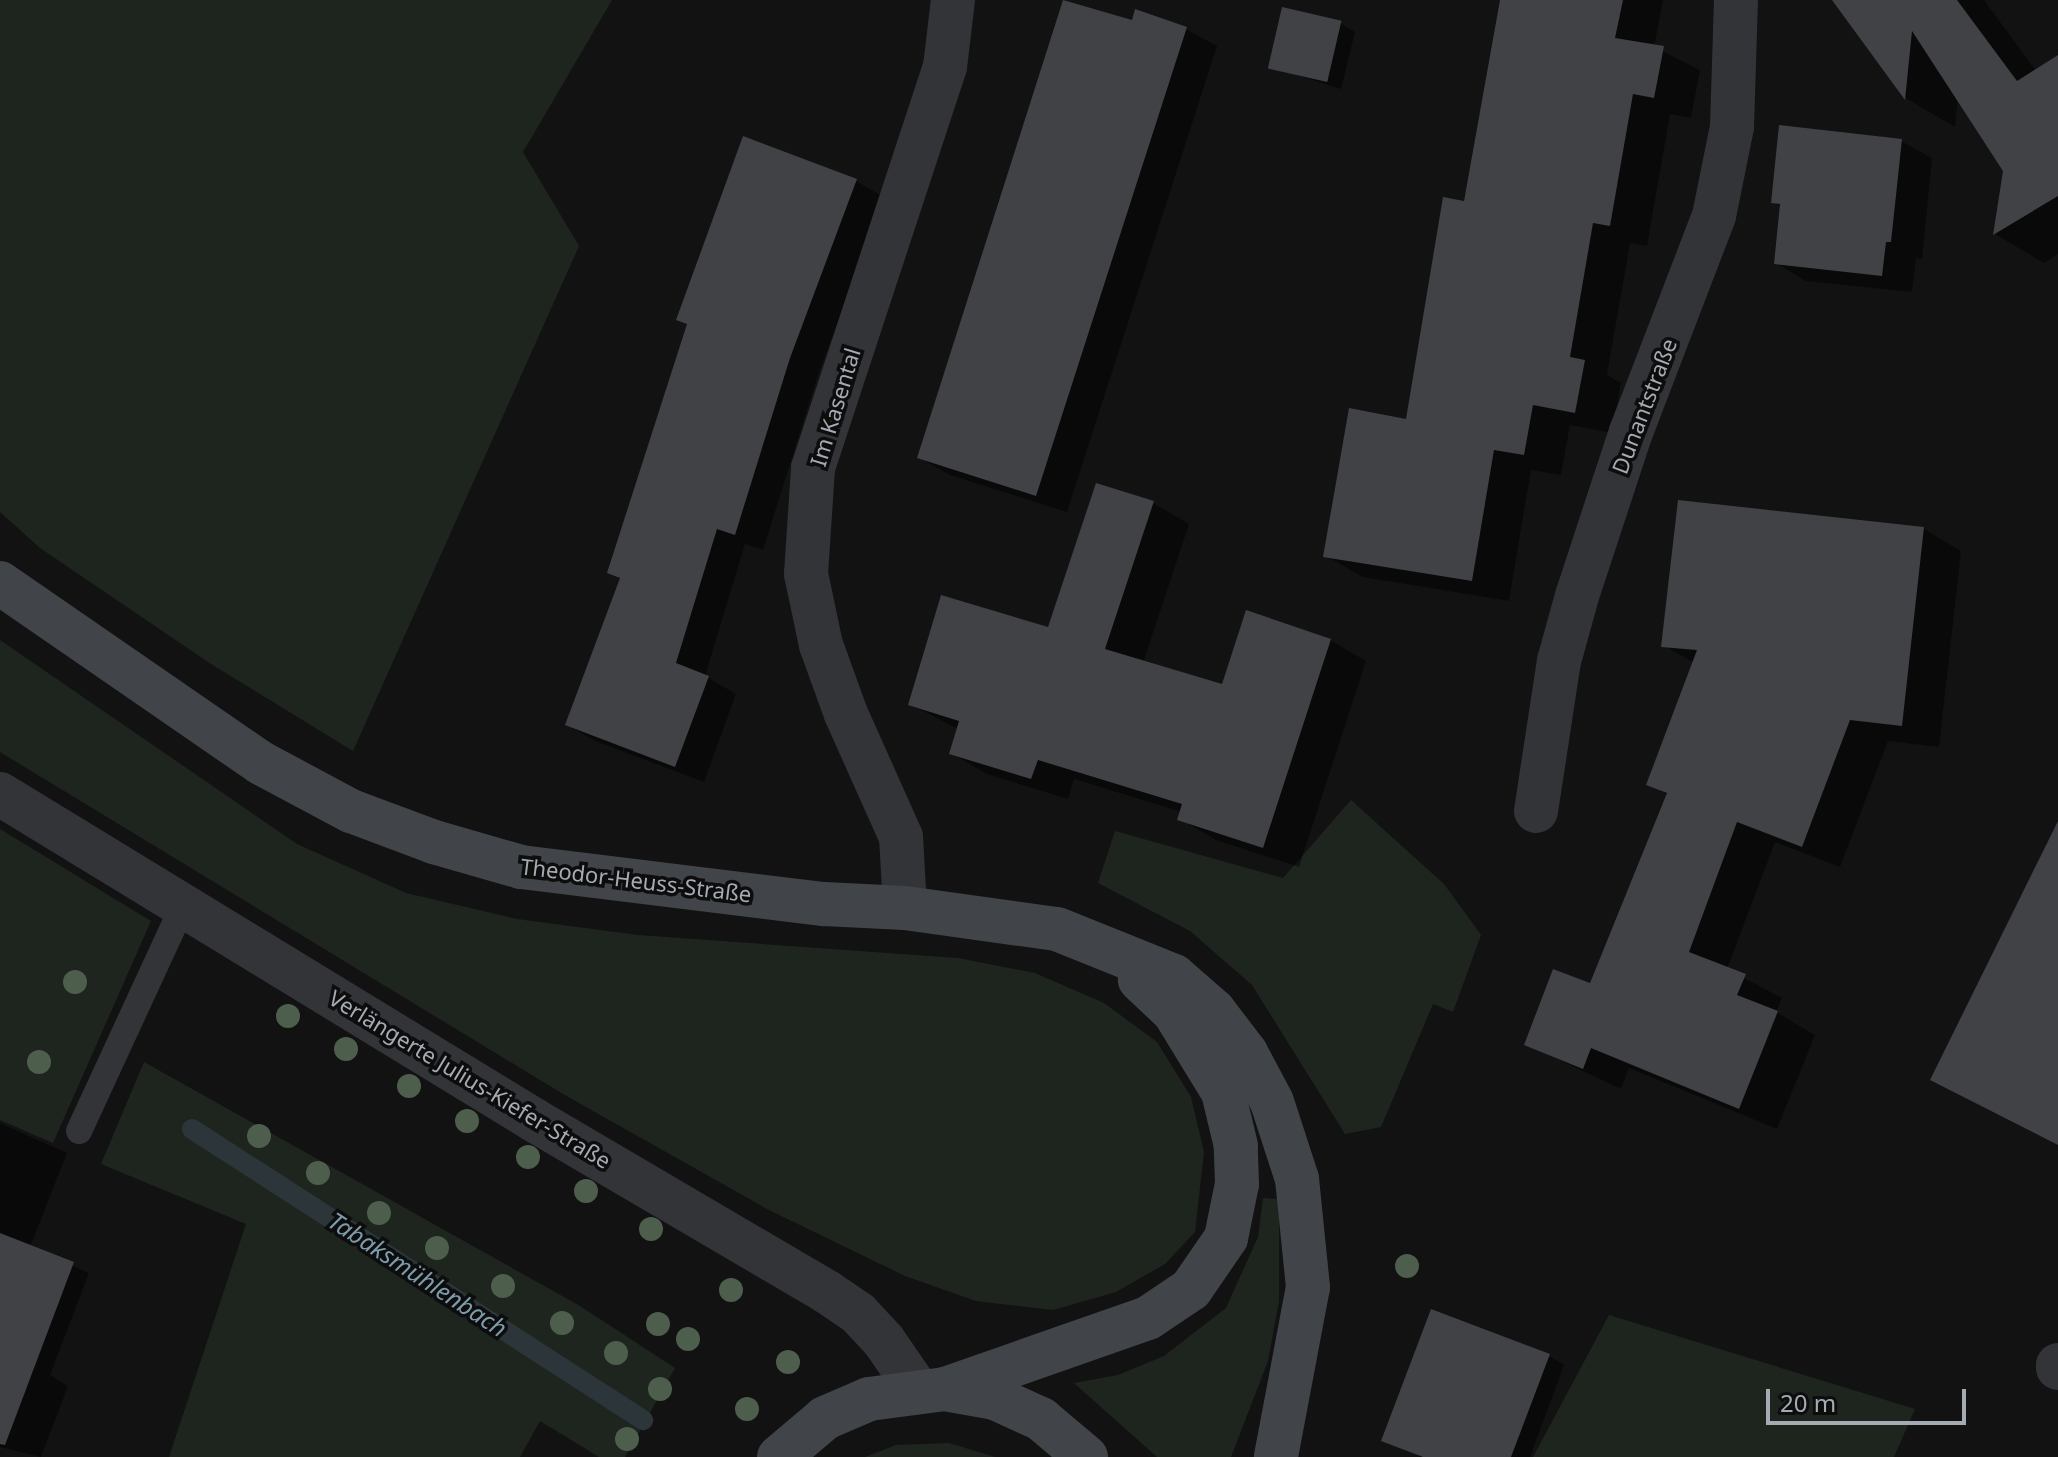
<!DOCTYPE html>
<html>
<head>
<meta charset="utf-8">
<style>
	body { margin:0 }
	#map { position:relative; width:2058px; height:1457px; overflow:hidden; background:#121213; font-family:"Noto Sans",sans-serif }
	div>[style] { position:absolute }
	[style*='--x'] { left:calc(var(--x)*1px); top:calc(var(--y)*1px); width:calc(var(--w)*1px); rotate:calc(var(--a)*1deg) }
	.green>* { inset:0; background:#1e251e }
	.shadow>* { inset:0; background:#0007 }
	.stream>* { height:20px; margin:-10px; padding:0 10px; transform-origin:10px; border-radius:10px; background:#2c363a }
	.building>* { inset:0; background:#414246; transform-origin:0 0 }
	.lane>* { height:26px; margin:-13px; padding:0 13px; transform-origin:13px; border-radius:13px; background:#333438 }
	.street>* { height:44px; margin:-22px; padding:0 22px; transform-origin:22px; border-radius:22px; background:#333438 }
	.secondary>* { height:44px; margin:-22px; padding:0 22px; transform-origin:22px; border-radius:22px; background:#414448 }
	.trees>* { width:24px; height:24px; margin:-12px; border-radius:50%; background:#4e5e4d }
	span { translate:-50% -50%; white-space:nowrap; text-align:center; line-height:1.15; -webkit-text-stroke:7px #0d0d0e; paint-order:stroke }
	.street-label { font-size:22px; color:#a4abb2 }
	.water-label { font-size:24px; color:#7d9cab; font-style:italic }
	.scale { position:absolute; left:1766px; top:1389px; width:200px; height:36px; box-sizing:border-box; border:4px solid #a4abb2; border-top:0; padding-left:10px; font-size:24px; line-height:28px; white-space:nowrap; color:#a4abb2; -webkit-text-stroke:6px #0d0d0e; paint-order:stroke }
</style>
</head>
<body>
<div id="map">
	<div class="green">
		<div style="clip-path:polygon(0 0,612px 0,523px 152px,579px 246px,353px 751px,211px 664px,40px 548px,0 512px)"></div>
		<div style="clip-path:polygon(0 640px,297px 844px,406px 893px,517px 919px,638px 935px,958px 958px,1035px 973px,1104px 1003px,1157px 1042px,1191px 1097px,1204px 1152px,1195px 1232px,1165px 1264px,1116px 1292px,1053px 1310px,976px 1301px,905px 1276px,767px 1209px,563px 1094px,0 752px)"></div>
		<div style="clip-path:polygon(1351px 800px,1444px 884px,1481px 935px,1453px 1012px,1433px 1004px,1381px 1127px,1345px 1134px,1252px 985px,1190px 931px,1098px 883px,1115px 831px,1283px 878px)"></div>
		<div style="clip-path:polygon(0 829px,151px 921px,53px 1143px,0 1120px)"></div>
		<div style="clip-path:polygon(144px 1062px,580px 1306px,675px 1368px,625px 1457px,599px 1457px,540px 1421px,520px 1457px,169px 1457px,246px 1224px,101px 1164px)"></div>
		<div style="clip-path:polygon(1263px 1198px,1279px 1199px,1279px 1301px,1268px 1361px,1231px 1457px,1157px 1457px,1074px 1383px,1118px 1375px,1164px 1356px,1226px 1308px,1258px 1237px)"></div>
		<div style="clip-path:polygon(1609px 1315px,1915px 1409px,1894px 1457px,1533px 1457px)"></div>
		<div style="clip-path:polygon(949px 1443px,995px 1457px,865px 1457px,896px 1445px)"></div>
	</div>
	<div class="shadow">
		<div style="clip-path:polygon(1515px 0,1663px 0,1654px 47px,1700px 70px,1691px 118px,1670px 114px,1647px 246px,1630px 243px,1607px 375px,1621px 383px,1612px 433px,1570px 425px,1561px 475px,1531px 470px,1509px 601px,1363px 577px,1326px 556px,1407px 421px)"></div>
		<div style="clip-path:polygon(1834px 0,1984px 0,2036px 71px,2058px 67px,2058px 254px,2044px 263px,1995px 234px,2006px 170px,1958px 97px,1955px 127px,1907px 99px)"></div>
		<div style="clip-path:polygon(1133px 22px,1186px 29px,1217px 46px,1067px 512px,950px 475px,920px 458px)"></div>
		<div style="clip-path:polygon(1340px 23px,1355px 32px,1341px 89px,1271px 67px)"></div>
		<div style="clip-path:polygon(1901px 141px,1932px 158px,1922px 259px,1916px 258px,1912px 292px,1806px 281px,1776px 263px,1782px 207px,1773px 202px)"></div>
		<div style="clip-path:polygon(856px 181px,884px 197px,818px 375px,763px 550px,745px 544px,705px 676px,736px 694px,704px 782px,595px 741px,567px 725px,621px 579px,609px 572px,689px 325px,678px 319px)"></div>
		<div style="clip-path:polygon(1153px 503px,1189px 524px,1143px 663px,1223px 687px,1330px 640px,1366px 661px,1299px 867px,1216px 840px,1180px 819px,1182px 812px,1074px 779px,1068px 799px,987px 774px,951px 753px,958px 729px,910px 704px,1049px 630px)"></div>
		<div style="clip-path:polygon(1924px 529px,1961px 551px,1939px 747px,1888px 741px,1840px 867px,1775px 842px,1727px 969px,1782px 998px,1776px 1012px,1815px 1035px,1777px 1129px,1629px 1068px,1621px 1089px,1526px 1044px,1591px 985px,1668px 795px,1649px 784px,1694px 663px,1663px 645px)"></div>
		<div style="clip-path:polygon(2058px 846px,2058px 1145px,1932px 1080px)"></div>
		<div style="clip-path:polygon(0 1123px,67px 1153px,30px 1247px,89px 1273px,50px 1375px,68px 1386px,41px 1457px,0 1447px)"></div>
		<div style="clip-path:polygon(1549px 1356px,1564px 1365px,1530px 1457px,1421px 1457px,1383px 1440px)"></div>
	</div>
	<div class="stream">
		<div style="--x:192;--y:1129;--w:537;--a:32.83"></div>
	</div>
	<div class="building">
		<div style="clip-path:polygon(1063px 0,1132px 20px,1135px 9px,1187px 27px,1036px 496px,917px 458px)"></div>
		<div style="clip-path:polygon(1500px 0,1623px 0,1615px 38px,1664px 46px,1654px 98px,1633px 94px,1610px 226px,1593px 223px,1570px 357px,1585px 360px,1575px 413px,1533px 405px,1524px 455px,1494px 450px,1472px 581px,1323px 557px,1349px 408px,1406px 419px,1443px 197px,1464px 201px)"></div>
		<div style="clip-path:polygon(1832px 0,1957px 0,2017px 81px,2058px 55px,2058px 196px,1993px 235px,2003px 171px,1912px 31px,1905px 100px)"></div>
		<div style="left:1282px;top:7px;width:61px;height:63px;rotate:13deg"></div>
		<div style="clip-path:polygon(1779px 125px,1902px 139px,1891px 242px,1886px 242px,1882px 276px,1774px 264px,1780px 204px,1771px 203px)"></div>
		<div style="clip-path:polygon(743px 136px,857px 179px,790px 358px,735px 535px,717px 529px,676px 663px,709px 676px,675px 767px,565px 725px,620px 578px,607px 573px,687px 324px,676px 320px)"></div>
		<div style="clip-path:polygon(1096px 483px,1154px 501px,1105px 649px,1222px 684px,1246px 610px,1331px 639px,1263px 848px,1177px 820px,1182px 804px,1038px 760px,1031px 779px,949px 754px,959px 721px,908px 705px,941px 595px,1048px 627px)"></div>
		<div style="clip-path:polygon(1678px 500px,1924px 527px,1902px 726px,1850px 720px,1802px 847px,1737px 822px,1689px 952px,1746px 974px,1737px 995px,1778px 1011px,1739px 1109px,1591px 1048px,1583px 1069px,1524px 1045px,1553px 969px,1590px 983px,1667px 793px,1646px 785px,1697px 650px,1661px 647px)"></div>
		<div style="clip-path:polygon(2058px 821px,2058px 1145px,1930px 1080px)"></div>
		<div style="clip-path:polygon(0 1233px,74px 1262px,5px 1445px,0 1444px)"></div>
		<div style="clip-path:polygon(1431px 1309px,1550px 1354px,1511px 1457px,1423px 1457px,1381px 1441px)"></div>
	</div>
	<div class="lane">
		<div style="--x:79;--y:1131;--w:250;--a:-65.2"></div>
	</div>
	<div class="street">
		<div style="--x:0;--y:794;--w:626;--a:31.4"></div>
		<div style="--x:534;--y:1120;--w:340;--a:30.4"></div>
		<div style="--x:827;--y:1292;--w:37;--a:34"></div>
		<div style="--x:858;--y:1313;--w:38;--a:47"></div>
		<div style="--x:884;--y:1341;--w:58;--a:55.5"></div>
		<div style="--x:1536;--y:811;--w:152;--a:-81.3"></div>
		<div style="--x:1559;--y:661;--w:67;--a:-74.5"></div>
		<div style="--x:1577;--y:596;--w:173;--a:-71.8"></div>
		<div style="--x:1631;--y:432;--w:231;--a:-69"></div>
		<div style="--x:1714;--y:216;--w:91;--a:-78.6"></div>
		<div style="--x:1732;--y:127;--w:127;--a:-88.2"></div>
		<div style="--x:905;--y:908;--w:71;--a:-93.2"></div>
		<div style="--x:901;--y:837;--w:135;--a:-114.1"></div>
		<div style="--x:846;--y:714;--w:73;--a:-109.9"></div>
		<div style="--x:821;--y:645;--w:73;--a:-101.9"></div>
		<div style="--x:806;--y:574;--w:106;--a:-86.2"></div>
		<div style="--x:813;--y:468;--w:422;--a:-71.8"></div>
		<div style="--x:945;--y:67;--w:67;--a:-83.2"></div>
		<div style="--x:2058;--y:1365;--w:3;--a:90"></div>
	</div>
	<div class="secondary">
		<div style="--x:0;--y:583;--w:317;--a:34.6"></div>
		<div style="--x:261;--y:763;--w:102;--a:28.1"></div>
		<div style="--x:351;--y:811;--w:89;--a:20.5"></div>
		<div style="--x:434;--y:842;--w:91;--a:16"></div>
		<div style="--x:521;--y:867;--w:305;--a:7"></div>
		<div style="--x:824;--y:904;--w:81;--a:2.8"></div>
		<div style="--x:905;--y:908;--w:153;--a:7.9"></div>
		<div style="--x:1057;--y:929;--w:126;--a:21.9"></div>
		<div style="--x:1174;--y:976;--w:53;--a:41.2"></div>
		<div style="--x:1214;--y:1011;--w:53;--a:52.7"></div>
		<div style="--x:1246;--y:1053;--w:55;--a:62"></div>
		<div style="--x:1272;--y:1102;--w:81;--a:72"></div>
		<div style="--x:1297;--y:1179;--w:109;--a:84.2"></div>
		<div style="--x:1308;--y:1287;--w:173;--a:100.7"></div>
		<div style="--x:945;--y:1389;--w:215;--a:-19.3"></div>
		<div style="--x:1148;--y:1318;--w:52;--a:-34"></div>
		<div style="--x:1191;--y:1289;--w:62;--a:-55.5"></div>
		<div style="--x:1226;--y:1238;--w:55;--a:-78.5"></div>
		<div style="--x:1237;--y:1184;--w:38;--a:-92"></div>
		<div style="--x:1236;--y:1146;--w:56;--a:-103.5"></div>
		<div style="--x:1223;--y:1092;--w:94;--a:-121.5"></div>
		<div style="--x:1174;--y:1012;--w:47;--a:-136.7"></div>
		<div style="--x:779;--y:1457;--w:60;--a:-40.3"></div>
		<div style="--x:825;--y:1418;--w:48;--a:-23.4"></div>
		<div style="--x:869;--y:1399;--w:77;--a:-7.5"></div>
		<div style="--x:945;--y:1389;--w:51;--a:10.2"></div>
		<div style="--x:995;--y:1398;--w:51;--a:24.5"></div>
		<div style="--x:1041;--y:1419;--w:59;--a:40.2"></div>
	</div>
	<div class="trees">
		<div style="left:75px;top:982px"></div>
		<div style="left:288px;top:1016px"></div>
		<div style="left:346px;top:1049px"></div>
		<div style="left:39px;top:1062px"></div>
		<div style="left:409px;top:1086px"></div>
		<div style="left:467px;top:1121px"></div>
		<div style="left:259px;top:1136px"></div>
		<div style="left:528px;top:1157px"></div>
		<div style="left:318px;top:1173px"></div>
		<div style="left:586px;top:1191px"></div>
		<div style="left:379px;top:1213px"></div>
		<div style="left:651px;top:1229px"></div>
		<div style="left:437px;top:1248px"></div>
		<div style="left:1407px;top:1266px"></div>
		<div style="left:503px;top:1286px"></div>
		<div style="left:731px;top:1290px"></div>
		<div style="left:562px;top:1323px"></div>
		<div style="left:658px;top:1324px"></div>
		<div style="left:688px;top:1339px"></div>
		<div style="left:616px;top:1353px"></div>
		<div style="left:788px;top:1362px"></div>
		<div style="left:660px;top:1389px"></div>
		<div style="left:747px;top:1409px"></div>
		<div style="left:627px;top:1439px"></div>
	</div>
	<div class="street-label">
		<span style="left:1644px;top:406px;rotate:-69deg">Dunantstraße</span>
		<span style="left:835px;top:407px;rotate:-73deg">Im Kasental</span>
		<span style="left:636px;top:880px;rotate:7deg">Theodor-Heuss-Straße</span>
		<span style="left:470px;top:1079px;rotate:31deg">Verlängerte Julius-Kiefer-Straße</span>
	</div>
	<div class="water-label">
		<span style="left:418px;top:1274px;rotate:33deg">Tabaksmühlenbach</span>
	</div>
	<div class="scale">20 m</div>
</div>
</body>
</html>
